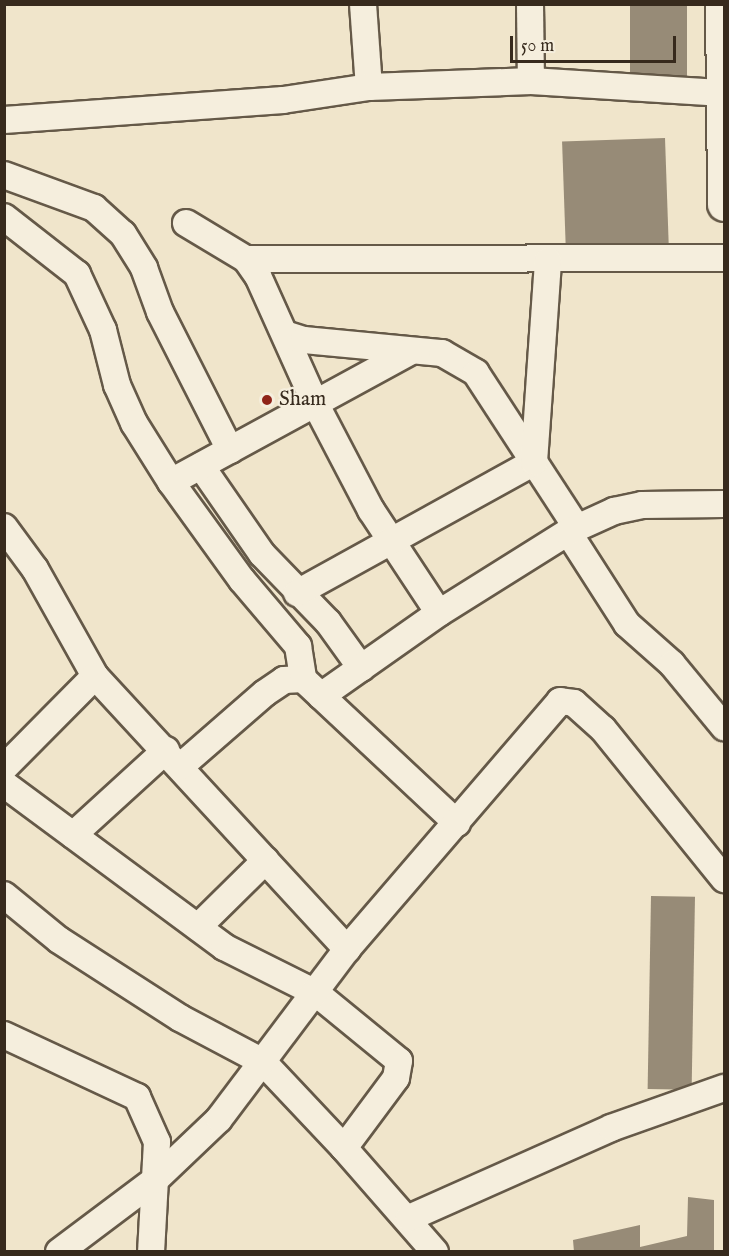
<!DOCTYPE html>
<html>
<head>
<meta charset="utf-8">
<style>
	body { margin:0 }
	#map { position:relative; width:729px; height:1256px; overflow:hidden; background:#f0e5cb; font-family:"IM FELL English",serif }
	div>[style] { position:absolute }
	[style*='--x'] { left:calc(var(--x)*1px); top:calc(var(--y)*1px); width:calc(var(--w)*1px); rotate:calc(var(--a)*1deg) }
	.building>* { inset:0; background:#978b77; transform-origin:0 0 }
	.roads { filter:drop-shadow(2px 0 #655948) drop-shadow(-2px 0 #655948) drop-shadow(0 2px #655948) drop-shadow(0 -2px #655948) }
	.street>* { height:26px; margin:-13px; padding:0 13px; transform-origin:13px; border-radius:13px; background:#f5eedd }
	.secondary>* { height:33px; margin:-16.5px; padding:0 16.5px; transform-origin:16.5px; border-radius:16.5px; background:#f5eedd }
	.dots>* { width:16px; height:16px; translate:-50% -50%; box-sizing:border-box; border:3px solid #f5eedd; border-radius:50% }
	span { translate:-50% -50%; white-space:nowrap; text-align:center; line-height:1.15; -webkit-text-stroke:4.5px #f5eedd; paint-order:stroke }
	.poi-label { font-size:21px; color:#372a1d }
	.left { translate:0 -50%; text-align:left }
	.frame { position:absolute; inset:0; border:6px solid #372a1d; pointer-events:none }
	.scale { position:absolute; left:510px; top:36px; width:166px; height:27px; box-sizing:border-box; border:3px solid #372a1d; border-top:0; padding-left:8px; font-size:18px; line-height:21px; white-space:nowrap; color:#372a1d; -webkit-text-stroke:4px #f5eedd; paint-order:stroke }
</style>
</head>
<body>
<div id="map">
	<div class="building">
		<div style="left:630px;top:4px;width:57px;height:77px"></div>
		<div style="left:665px;top:138px;width:110px;height:103px;rotate:88deg"></div>
		<div style="left:651px;top:896px;width:44px;height:193px;rotate:1deg"></div>
		<div style="clip-path:polygon(688px 1197px,714px 1200px,714px 1252px,574px 1252px,573px 1240px,640px 1225px,640px 1247px,687px 1236px)"></div>
	</div>
	<div class="roads">
		<div class="street">
			<div style="--x:363;--y:4;--w:83;--a:85.9"></div>
			<div style="--x:530;--y:4;--w:77;--a:89.3"></div>
			<div style="--x:4;--y:120;--w:280;--a:-4.1"></div>
			<div style="--x:283;--y:100;--w:87;--a:-8.6"></div>
			<div style="--x:369;--y:87;--w:162;--a:-2.1"></div>
			<div style="--x:531;--y:81;--w:193;--a:3.6"></div>
			<div style="--x:4;--y:175;--w:96;--a:20.1"></div>
			<div style="--x:94;--y:208;--w:39;--a:42"></div>
			<div style="--x:123;--y:234;--w:40;--a:58"></div>
			<div style="--x:144;--y:268;--w:47;--a:70"></div>
			<div style="--x:160;--y:312;--w:155;--a:63.1"></div>
			<div style="--x:4;--y:217;--w:93;--a:38"></div>
			<div style="--x:77;--y:274;--w:62;--a:65.1"></div>
			<div style="--x:103;--y:330;--w:57;--a:75.7"></div>
			<div style="--x:117;--y:385;--w:42;--a:65.9"></div>
			<div style="--x:134;--y:423;--w:70;--a:57.9"></div>
			<div style="--x:171;--y:482;--w:121;--a:54.1"></div>
			<div style="--x:242;--y:580;--w:87;--a:49.7"></div>
			<div style="--x:298;--y:646;--w:33;--a:81"></div>
			<div style="--x:186;--y:223;--w:70;--a:31"></div>
			<div style="--x:246;--y:259;--w:21;--a:55"></div>
			<div style="--x:258;--y:276;--w:139;--a:65.8"></div>
			<div style="--x:315;--y:403;--w:121;--a:62.4"></div>
			<div style="--x:371;--y:510;--w:123;--a:56.6"></div>
			<div style="--x:246;--y:259;--w:478;--a:-0.1"></div>
			<div style="--x:285;--y:334;--w:20;--a:18"></div>
			<div style="--x:304;--y:340;--w:139;--a:5.4"></div>
			<div style="--x:442;--y:353;--w:39;--a:30"></div>
			<div style="--x:476;--y:373;--w:185;--a:56.9"></div>
			<div style="--x:201;--y:466;--w:107;--a:55.3"></div>
			<div style="--x:262;--y:554;--w:95;--a:45.9"></div>
			<div style="--x:328;--y:622;--w:57;--a:54.3"></div>
			<div style="--x:171;--y:482;--w:271;--a:-28.6"></div>
			<div style="--x:4;--y:527;--w:52;--a:53.6"></div>
			<div style="--x:35;--y:569;--w:123;--a:60.7"></div>
			<div style="--x:95;--y:676;--w:129;--a:134.7"></div>
			<div style="--x:568;--y:532;--w:109;--a:57.3"></div>
			<div style="--x:627;--y:624;--w:60;--a:41.6"></div>
			<div style="--x:672;--y:664;--w:82;--a:50.5"></div>
			<div style="--x:297;--y:593;--w:271;--a:-28.9"></div>
			<div style="--x:534;--y:462;--w:202;--a:-86"></div>
			<div style="--x:95;--y:676;--w:372;--a:47.3"></div>
			<div style="--x:321;--y:696;--w:144;--a:-35.1"></div>
			<div style="--x:439;--y:613;--w:152;--a:-32.1"></div>
			<div style="--x:568;--y:532;--w:51;--a:-24.5"></div>
			<div style="--x:614;--y:511;--w:29;--a:-12"></div>
			<div style="--x:642;--y:505;--w:82;--a:-0.7"></div>
			<div style="--x:181;--y:766;--w:111;--a:-41"></div>
			<div style="--x:265;--y:693;--w:23;--a:-34"></div>
			<div style="--x:284;--y:680;--w:19;--a:-3"></div>
			<div style="--x:303;--y:679;--w:211;--a:43.1"></div>
			<div style="--x:4;--y:784;--w:274;--a:36.5"></div>
			<div style="--x:224;--y:947;--w:103;--a:26.6"></div>
			<div style="--x:316;--y:993;--w:107;--a:39.3"></div>
			<div style="--x:399;--y:1061;--w:17;--a:100"></div>
			<div style="--x:396;--y:1078;--w:87;--a:126.6"></div>
			<div style="--x:344;--y:1148;--w:138;--a:48.8"></div>
			<div style="--x:73;--y:835;--w:126;--a:-42.4"></div>
			<div style="--x:4;--y:895;--w:71;--a:39.3"></div>
			<div style="--x:59;--y:940;--w:144;--a:32.8"></div>
			<div style="--x:180;--y:1018;--w:94;--a:27.9"></div>
			<div style="--x:263;--y:1062;--w:118;--a:46.7"></div>
			<div style="--x:198;--y:927;--w:95;--a:-44.6"></div>
			<div style="--x:4;--y:1035;--w:147;--a:25"></div>
			<div style="--x:137;--y:1097;--w:49;--a:66"></div>
			<div style="--x:157;--y:1142;--w:110;--a:93.1"></div>
			<div style="--x:409;--y:1218;--w:221;--a:-24"></div>
			<div style="--x:611;--y:1128;--w:120;--a:-19.5"></div>
			<div style="--x:59;--y:1252;--w:120;--a:-36.9"></div>
			<div style="--x:155;--y:1180;--w:88;--a:-43.6"></div>
			<div style="--x:219;--y:1119;--w:213;--a:-53"></div>
			<div style="--x:347;--y:949;--w:327;--a:-49.3"></div>
			<div style="--x:560;--y:701;--w:14;--a:8"></div>
			<div style="--x:574;--y:703;--w:39;--a:42"></div>
			<div style="--x:603;--y:729;--w:193;--a:51.1"></div>
		</div>
		<div class="secondary">
			<div style="--x:722;--y:4;--w:200;--a:89.4"></div>
		</div>
	</div>
	<div class="dots">
		<div style="left:267px;top:400px;background:#8f2418"></div>
	</div>
	<div class="poi-label">
		<span class="left" style="left:279px;top:400px">Sham</span>
	</div>
	<div class="frame"></div>
	<div class="scale">50 m</div>
</div>
</body>
</html>
